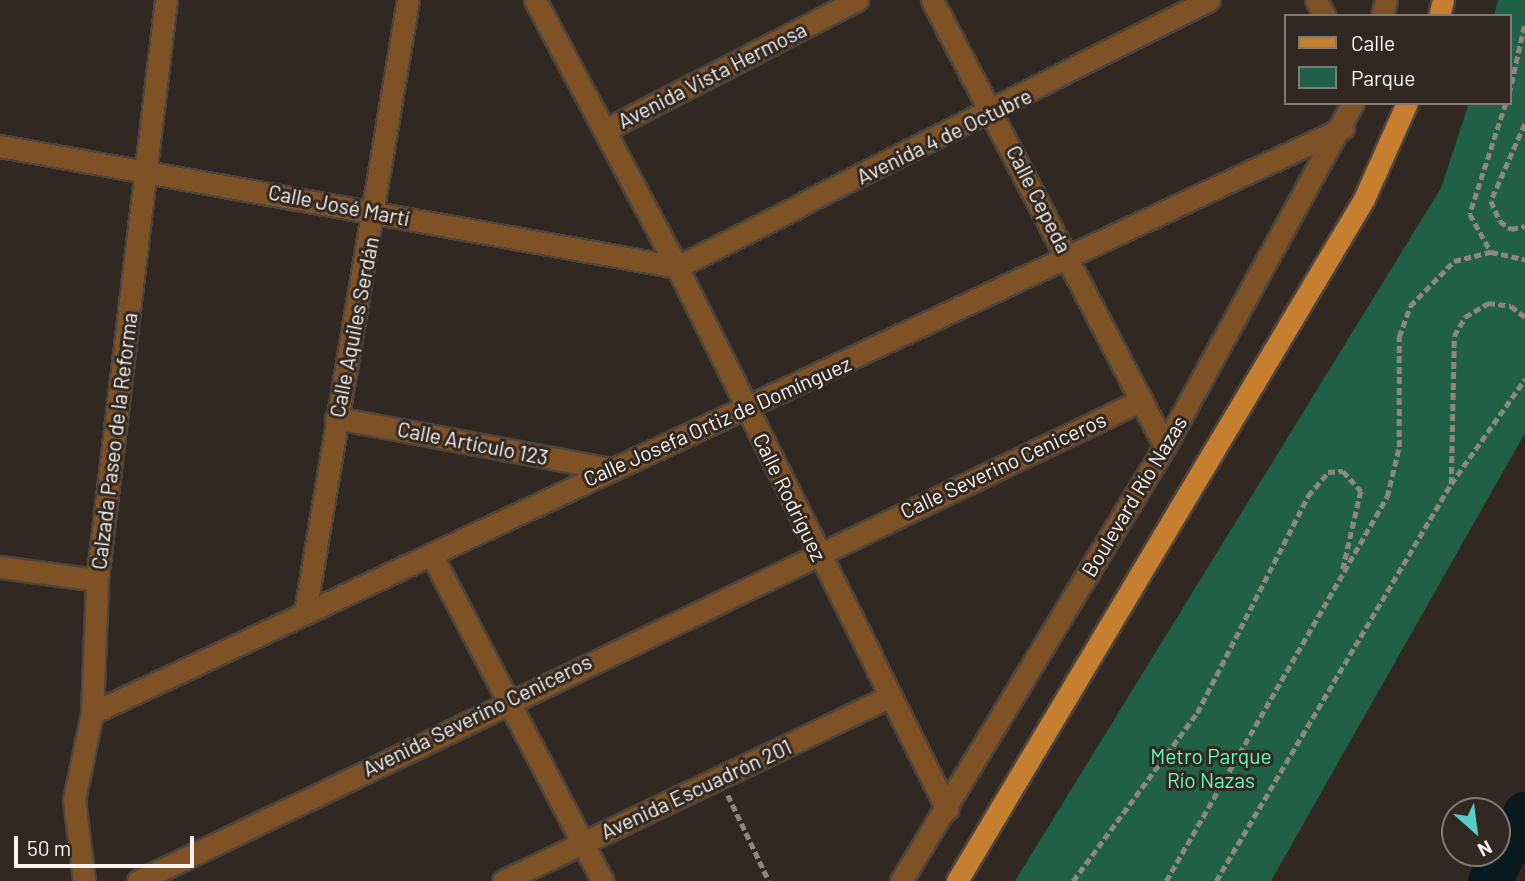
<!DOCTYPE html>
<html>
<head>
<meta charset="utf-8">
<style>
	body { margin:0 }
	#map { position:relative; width:1525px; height:881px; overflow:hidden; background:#312821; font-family:Barlow,sans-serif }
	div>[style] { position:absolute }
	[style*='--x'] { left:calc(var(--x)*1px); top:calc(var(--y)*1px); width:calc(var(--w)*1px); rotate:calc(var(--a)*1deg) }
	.green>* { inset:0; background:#1f6047 }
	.river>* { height:44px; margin:-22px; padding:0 22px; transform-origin:22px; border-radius:22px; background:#08191f }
	.path>* { height:4.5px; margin-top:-2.25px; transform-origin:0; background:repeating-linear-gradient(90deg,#8e8781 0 7px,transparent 0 10.5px) }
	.roads { filter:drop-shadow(2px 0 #4d443e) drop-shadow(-2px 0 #4d443e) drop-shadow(0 2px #4d443e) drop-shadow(0 -2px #4d443e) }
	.minor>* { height:21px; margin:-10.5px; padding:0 10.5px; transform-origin:10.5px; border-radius:10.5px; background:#7f5225 }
	.major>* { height:21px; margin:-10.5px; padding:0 10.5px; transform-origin:10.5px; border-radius:10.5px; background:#c67e30 }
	span { translate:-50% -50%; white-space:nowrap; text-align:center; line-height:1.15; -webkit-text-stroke:6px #312821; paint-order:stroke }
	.street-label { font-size:21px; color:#f9f3ef }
	.park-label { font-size:21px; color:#61fcc0 }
	.legend { position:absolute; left:1284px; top:14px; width:228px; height:91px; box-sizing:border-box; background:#312821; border:2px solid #817973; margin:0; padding:9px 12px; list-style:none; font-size:21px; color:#f9f3ef }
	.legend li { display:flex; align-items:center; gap:14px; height:35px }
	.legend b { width:35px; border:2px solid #817973 }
	.north { position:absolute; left:1441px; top:797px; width:70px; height:70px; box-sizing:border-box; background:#312821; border:2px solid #817973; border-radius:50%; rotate:152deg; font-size:19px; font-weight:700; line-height:28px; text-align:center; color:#f9f3ef }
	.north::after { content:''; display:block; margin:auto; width:24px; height:32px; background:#55cec5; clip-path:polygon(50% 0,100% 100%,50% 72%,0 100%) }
	.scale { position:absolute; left:14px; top:836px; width:180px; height:32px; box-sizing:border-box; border:4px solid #f9f3ef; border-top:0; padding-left:9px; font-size:21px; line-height:24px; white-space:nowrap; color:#f9f3ef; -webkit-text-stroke:5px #312821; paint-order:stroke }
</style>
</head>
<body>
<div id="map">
	<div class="green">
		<div style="clip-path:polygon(1498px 0,1525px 0,1525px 433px,1271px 881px,1015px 881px,1441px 188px,1469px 103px,1509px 103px,1509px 16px,1494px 16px)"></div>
	</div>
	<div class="river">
		<div style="--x:1490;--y:881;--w:76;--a:-62.4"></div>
	</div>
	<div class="path">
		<div style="--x:1509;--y:94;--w:74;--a:-77.5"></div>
		<div style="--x:1506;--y:103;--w:117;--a:108"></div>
		<div style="--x:1470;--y:214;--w:43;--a:61.1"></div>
		<div style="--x:1491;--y:252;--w:35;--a:12"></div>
		<div style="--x:1525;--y:124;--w:84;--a:113.8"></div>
		<div style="--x:1491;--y:201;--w:22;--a:66"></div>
		<div style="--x:1500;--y:221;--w:14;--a:36"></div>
		<div style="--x:1511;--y:229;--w:14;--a:-12"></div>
		<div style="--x:1451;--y:484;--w:128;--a:-54.8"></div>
		<div style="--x:728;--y:795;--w:95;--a:64.5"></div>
		<div style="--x:1073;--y:881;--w:209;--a:-53.6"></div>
		<div style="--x:1197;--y:713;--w:244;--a:-62.9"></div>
		<div style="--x:1308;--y:496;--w:31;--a:-50"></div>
		<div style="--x:1328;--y:472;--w:15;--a:-4"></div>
		<div style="--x:1343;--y:471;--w:27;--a:48"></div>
		<div style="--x:1361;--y:491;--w:80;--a:103"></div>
		<div style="--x:1166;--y:881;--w:443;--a:-60.1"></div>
		<div style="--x:1387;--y:497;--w:51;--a:-76.5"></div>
		<div style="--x:1399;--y:447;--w:110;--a:-90"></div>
		<div style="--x:1399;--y:337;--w:33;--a:-70"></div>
		<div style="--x:1410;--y:306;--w:63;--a:-45.6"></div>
		<div style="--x:1454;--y:261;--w:38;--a:-14"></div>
		<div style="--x:1216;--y:881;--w:461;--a:-59.4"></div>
		<div style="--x:1451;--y:484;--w:148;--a:-88.8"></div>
		<div style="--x:1454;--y:336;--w:22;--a:-60"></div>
		<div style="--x:1465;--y:317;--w:27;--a:-31"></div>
		<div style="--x:1488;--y:303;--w:23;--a:7"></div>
		<div style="--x:1511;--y:306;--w:18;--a:38"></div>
	</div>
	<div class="roads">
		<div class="minor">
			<div style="--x:535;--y:0;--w:302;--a:62"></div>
			<div style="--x:677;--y:267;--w:606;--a:63.52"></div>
			<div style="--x:932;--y:0;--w:503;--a:62.42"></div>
			<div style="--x:1316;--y:0;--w:18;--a:61"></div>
			<div style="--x:1382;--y:16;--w:16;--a:-76"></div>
			<div style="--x:605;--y:130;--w:284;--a:-27.3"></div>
			<div style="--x:0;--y:146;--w:688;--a:10.13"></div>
			<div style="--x:677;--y:267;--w:595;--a:-26.65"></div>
			<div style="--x:336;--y:418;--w:279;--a:10.5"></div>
			<div style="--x:431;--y:554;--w:369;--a:62.3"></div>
			<div style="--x:0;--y:567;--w:98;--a:7.6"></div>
			<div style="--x:305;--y:612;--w:621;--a:-80.45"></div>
			<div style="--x:92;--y:713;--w:1381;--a:-25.06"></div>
			<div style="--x:84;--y:881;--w:82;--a:-97"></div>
			<div style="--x:74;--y:800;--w:89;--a:-78.3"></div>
			<div style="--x:92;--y:713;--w:133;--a:-87.8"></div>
			<div style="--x:97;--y:580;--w:584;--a:-83.22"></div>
			<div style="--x:138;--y:881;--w:1113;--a:-25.6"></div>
			<div style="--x:503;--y:881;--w:428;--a:-25.5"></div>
			<div style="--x:901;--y:881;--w:509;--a:-58.75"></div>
			<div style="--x:1165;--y:446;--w:391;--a:-61.3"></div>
		</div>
		<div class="major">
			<div style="--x:1439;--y:16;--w:16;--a:-76"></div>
			<div style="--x:957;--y:881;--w:794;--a:-59.17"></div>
			<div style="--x:1364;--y:199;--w:105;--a:-65.9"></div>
		</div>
	</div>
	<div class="street-label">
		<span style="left:712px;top:75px;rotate:-27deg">Avenida Vista Hermosa</span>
		<span style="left:944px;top:136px;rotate:-26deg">Avenida 4 de Octubre</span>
		<span style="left:1039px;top:199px;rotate:63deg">Calle Cepeda</span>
		<span style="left:339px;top:205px;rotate:11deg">Calle José Martí</span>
		<span style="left:354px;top:327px;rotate:-79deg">Calle Aquiles Serdán</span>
		<span style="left:717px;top:421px;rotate:-24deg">Calle Josefa Ortiz de Domínguez</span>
		<span style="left:114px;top:441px;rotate:-83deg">Calzada Paseo de la Reforma</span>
		<span style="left:473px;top:443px;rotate:11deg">Calle Artículo 123</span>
		<span style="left:1003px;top:465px;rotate:-25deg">Calle Severino Ceniceros</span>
		<span style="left:1134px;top:496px;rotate:-59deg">Boulevard Río Nazas</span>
		<span style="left:790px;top:497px;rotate:64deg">Calle Rodríguez</span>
		<span style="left:477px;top:715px;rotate:-26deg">Avenida Severino Ceniceros</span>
		<span style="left:696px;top:789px;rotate:-25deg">Avenida Escuadrón 201</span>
	</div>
	<div class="park-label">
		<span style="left:1211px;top:768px">Metro Parque<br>Río Nazas</span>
	</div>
	<ul class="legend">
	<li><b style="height:9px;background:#c67e30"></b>Calle</li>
	<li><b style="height:19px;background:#1f6047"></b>Parque</li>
	</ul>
	<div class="north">N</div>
	<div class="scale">50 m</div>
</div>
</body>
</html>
